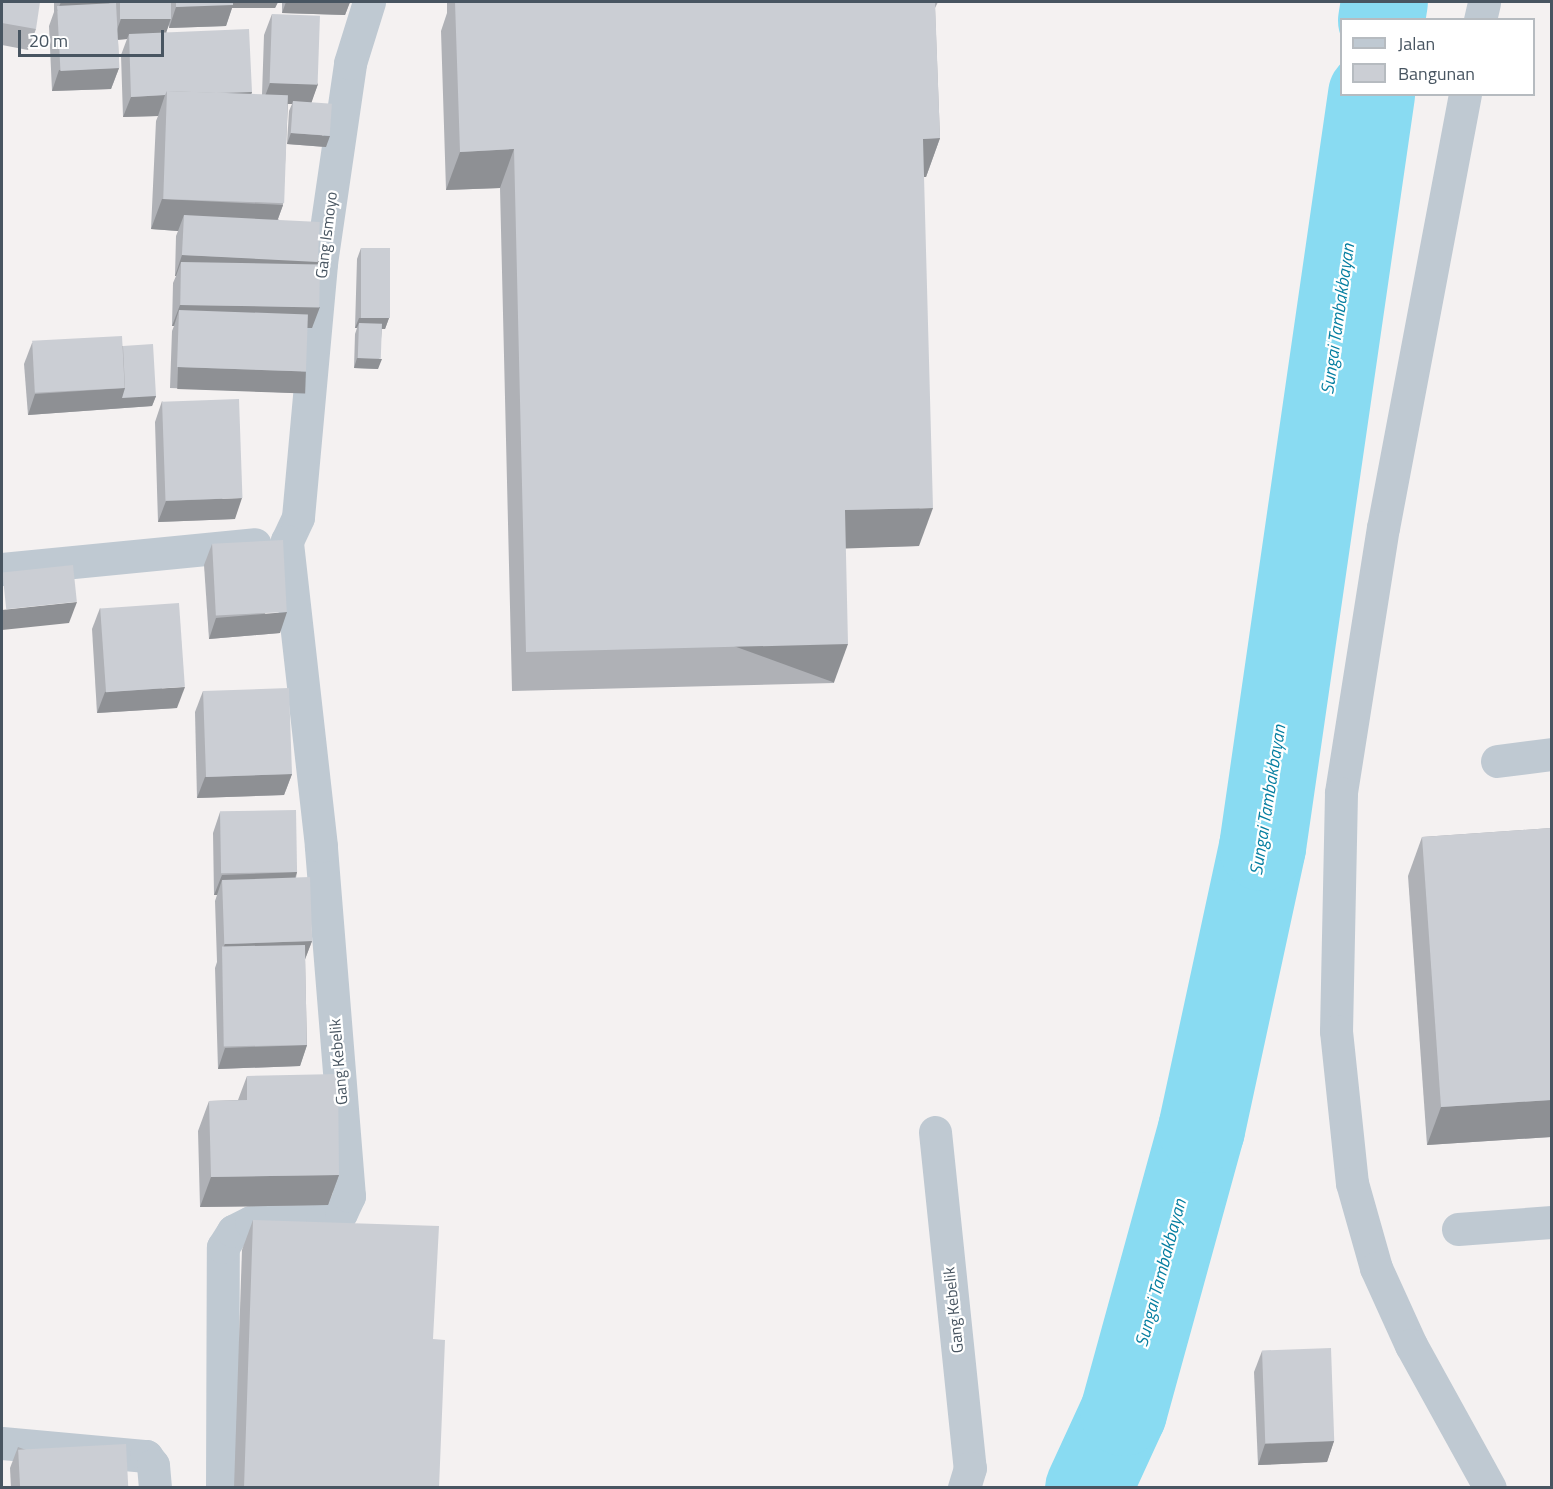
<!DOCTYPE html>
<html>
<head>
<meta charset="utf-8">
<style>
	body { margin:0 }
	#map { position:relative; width:1553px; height:1489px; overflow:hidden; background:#f4f1f1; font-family:"Titillium Web",sans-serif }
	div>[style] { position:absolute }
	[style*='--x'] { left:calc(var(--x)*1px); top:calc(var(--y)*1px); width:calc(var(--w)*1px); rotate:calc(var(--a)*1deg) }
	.river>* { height:87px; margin:-43.5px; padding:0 43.5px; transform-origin:43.5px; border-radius:43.5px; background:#89dbf2 }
	.minor>* { height:33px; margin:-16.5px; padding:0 16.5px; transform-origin:16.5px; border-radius:16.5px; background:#bfc9d2 }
	.wall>* { inset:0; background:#afb1b6 }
	.shaded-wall>* { inset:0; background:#8e9094; transform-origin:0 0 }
	.building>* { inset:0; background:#cbced4; transform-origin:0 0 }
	span { translate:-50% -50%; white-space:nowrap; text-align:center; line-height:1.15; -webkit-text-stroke:4.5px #fff; paint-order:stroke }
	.street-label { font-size:16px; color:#485561 }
	.water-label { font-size:18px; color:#057ea0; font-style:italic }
	.frame { position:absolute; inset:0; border:3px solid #485561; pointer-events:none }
	.legend { position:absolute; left:1340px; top:18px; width:195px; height:78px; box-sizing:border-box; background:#fff; border:2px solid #b6bbc0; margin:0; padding:8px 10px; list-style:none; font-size:18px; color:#485561 }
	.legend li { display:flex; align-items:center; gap:12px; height:30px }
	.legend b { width:30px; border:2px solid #b6bbc0 }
	.scale { position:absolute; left:18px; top:30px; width:146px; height:27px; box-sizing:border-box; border:3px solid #485561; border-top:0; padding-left:8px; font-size:18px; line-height:21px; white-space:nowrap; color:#485561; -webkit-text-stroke:4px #fff; paint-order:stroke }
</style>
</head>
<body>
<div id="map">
	<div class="river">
		<div style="--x:1381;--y:20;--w:18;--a:-81"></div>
		<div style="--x:1088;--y:1488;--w:84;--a:-65.3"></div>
		<div style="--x:1123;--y:1412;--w:294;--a:-74.6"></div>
		<div style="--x:1201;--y:1129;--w:289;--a:-77.8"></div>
		<div style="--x:1262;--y:847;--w:761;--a:-81.76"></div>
	</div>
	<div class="minor">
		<div style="--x:1480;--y:20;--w:18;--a:-77"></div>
		<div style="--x:1465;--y:94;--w:441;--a:100.7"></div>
		<div style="--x:1383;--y:527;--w:269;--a:99"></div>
		<div style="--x:1341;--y:793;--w:238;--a:91.2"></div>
		<div style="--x:1336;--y:1031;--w:153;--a:84"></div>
		<div style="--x:1352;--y:1183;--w:88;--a:74.2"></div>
		<div style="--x:1376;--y:1268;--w:85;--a:65.6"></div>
		<div style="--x:1411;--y:1345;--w:163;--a:61.1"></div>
		<div style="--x:287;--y:541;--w:26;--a:-65"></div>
		<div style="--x:298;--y:517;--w:255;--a:-84.8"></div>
		<div style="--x:321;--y:263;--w:202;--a:-81.7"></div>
		<div style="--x:350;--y:63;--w:64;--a:-72.7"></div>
		<div style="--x:2;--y:569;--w:254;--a:-5.6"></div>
		<div style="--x:1497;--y:761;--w:55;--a:-7.3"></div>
		<div style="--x:935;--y:1132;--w:338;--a:84.1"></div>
		<div style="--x:970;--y:1468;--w:21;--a:107"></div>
		<div style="--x:1458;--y:1229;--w:94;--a:-4.3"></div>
		<div style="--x:2;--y:1443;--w:145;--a:5.2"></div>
		<div style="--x:146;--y:1456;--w:11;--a:52"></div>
		<div style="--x:153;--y:1465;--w:23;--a:85"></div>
		<div style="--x:222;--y:1488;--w:241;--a:-89.8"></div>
		<div style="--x:223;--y:1247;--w:19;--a:-58"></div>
		<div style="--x:233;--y:1231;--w:20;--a:-27"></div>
		<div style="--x:251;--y:1222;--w:71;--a:-1.6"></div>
		<div style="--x:322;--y:1220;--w:20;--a:-20"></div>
		<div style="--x:341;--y:1213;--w:19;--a:-65"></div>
		<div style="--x:349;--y:1196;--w:351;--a:-94.6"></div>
		<div style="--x:321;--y:846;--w:307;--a:-96.4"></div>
	</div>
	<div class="wall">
		<div style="clip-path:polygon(2px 2px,36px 29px,28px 50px,2px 45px)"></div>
		<div style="clip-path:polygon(54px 2px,110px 2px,109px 3px,112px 3px,112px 2px,278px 2px,275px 8px,232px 8px,226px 26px,169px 28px,169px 25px,166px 32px,252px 92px,251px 95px,262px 95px,264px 35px,272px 14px,318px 84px,311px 102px,326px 147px,287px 144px,289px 111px,292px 104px,288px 104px,283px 205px,278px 219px,319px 261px,317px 265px,312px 328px,307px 328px,298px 393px,170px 388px,172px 331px,174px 326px,172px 326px,173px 283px,176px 276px,175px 276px,176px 236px,178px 231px,151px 229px,156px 121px,158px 116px,123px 117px,121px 55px,127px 39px,118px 40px,119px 68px,111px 89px,52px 91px,49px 26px,54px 12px)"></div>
		<div style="clip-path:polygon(282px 2px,350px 2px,345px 15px,282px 13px)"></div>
		<div style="clip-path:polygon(447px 2px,938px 2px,935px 8px,940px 138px,926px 177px,924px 177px,919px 546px,845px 548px,834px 683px,512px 691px,500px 188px,446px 190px,441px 31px,447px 13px)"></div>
		<div style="clip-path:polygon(361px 248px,389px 318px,385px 329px,382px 329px,378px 369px,354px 368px,355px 334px,357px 328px,355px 328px,357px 259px)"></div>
		<div style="clip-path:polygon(32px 343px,123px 346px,156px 396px,152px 406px,28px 415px,24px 364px)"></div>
		<div style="clip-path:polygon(162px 401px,235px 519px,158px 522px,155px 422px)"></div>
		<div style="clip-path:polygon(212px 544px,280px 633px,209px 639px,204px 565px)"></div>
		<div style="clip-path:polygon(100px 608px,177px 708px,97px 713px,92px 629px)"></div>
		<div style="clip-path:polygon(203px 691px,292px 774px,284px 795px,197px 798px,195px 712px)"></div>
		<div style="clip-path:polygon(220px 812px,297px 872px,296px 878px,312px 941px,305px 959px,307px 1045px,300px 1066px,218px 1069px,215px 968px,217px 962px,215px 901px,217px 895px,214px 895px,213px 833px)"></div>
		<div style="clip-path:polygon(1551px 828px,1551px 1137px,1427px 1145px,1408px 876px,1422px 837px)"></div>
		<div style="clip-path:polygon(247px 1076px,339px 1175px,328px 1205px,200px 1207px,198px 1131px,209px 1101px,238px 1100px)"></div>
		<div style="clip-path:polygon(253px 1220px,433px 1339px,439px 1488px,234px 1488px,242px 1250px)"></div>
		<div style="clip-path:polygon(1262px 1351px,1334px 1441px,1327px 1462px,1258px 1465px,1254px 1372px)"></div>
		<div style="clip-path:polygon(18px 1447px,128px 1488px,11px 1488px,10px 1468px)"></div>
	</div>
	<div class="shaded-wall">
		<div style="clip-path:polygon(61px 2px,110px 2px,104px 16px,57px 11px)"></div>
		<div style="clip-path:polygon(230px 2px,278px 2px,275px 8px,232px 8px,226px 26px,169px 28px,176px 7px)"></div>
		<div style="clip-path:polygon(286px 2px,350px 2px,345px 15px,282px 13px)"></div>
		<div style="clip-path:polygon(171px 18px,164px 39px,129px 34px,127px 39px,113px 40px,121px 19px)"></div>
		<div style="clip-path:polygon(119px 68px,111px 89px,52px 91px,59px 70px)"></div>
		<div style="clip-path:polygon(270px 83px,318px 84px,311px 104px,293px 101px,292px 104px,262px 104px)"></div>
		<div style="clip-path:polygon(252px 92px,244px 113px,167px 95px)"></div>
		<div style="clip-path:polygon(165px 95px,158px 116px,123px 117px,131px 97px)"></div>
		<div style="clip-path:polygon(291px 133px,330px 136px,326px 147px,287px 144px)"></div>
		<div style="clip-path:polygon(940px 138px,926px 177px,910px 177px,923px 139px)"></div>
		<div style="clip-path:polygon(514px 149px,500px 188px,446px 190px,460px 152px)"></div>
		<div style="clip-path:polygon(162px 199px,283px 205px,272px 235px,184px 215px,178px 231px,151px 229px)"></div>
		<div style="clip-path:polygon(182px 255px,319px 261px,311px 281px,181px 262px,176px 276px,175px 276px)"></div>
		<div style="clip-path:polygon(180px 305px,320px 307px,312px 328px,179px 326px,179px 310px,174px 326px,172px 326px)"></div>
		<div style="clip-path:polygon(359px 318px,389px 318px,385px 329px,359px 328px,359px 323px,357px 328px,355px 328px)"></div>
		<div style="clip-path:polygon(357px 358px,382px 359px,378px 369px,354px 368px)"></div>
		<div style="left:178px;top:367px;width:128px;height:22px;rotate:2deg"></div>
		<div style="clip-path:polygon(125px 388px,156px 396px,152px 406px,28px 415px,35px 394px)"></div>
		<div style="clip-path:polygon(242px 498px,235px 519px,158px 522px,166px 501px)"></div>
		<div style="clip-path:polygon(933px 508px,919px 546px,831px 549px,845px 510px)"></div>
		<div style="clip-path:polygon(77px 602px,69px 623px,2px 630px,2px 610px)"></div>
		<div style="clip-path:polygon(287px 612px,280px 633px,209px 639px,216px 618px)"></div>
		<div style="left:848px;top:644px;width:41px;height:322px;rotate:110deg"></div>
		<div style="clip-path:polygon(185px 687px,177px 708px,97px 713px,105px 692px)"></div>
		<div style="clip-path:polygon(292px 774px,284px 795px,197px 798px,205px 777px)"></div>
		<div style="clip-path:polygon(297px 872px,290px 893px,222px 880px,217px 895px,214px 895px,222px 875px)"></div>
		<div style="clip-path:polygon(312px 941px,304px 962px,222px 950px,225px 944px)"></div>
		<div style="clip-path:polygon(307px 1045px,300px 1066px,218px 1069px,225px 1048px)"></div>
		<div style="clip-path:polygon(1551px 1100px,1551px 1137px,1427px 1145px,1441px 1107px)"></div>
		<div style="clip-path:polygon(339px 1175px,328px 1205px,200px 1207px,211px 1177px)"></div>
		<div style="clip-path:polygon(1334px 1441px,1327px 1462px,1258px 1465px,1265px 1444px)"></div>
	</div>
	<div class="building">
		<div style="clip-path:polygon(2px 2px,40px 2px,36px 29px,2px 23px)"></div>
		<div style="left:120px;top:2px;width:51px;height:17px"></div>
		<div style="clip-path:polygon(176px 2px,233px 2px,233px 5px,176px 7px)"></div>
		<div style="clip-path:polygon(455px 2px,935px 2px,940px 138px,923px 139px,933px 508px,845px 510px,848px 644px,526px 652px,514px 149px,460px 152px)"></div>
		<div style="left:116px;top:3px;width:65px;height:59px;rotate:87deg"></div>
		<div style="left:272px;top:14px;width:48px;height:69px;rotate:2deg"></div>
		<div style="clip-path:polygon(249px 29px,252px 92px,216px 93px,167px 91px,165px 95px,131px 97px,129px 34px)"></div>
		<div style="left:167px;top:91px;width:121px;height:108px;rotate:2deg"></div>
		<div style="left:293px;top:101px;width:39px;height:32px;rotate:4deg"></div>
		<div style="left:184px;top:215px;width:136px;height:40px;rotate:3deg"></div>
		<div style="left:361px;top:248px;width:29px;height:70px"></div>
		<div style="left:181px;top:262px;width:139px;height:43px;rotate:1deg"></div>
		<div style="left:179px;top:310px;width:129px;height:57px;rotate:2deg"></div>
		<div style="left:359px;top:323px;width:23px;height:35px;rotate:2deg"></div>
		<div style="left:122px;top:336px;width:52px;height:90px;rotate:87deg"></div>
		<div style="clip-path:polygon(153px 344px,156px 396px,122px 398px,125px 388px,123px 346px)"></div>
		<div style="left:239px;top:399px;width:99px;height:77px;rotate:88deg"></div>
		<div style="left:283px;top:540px;width:72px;height:71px;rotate:87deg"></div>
		<div style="left:73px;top:565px;width:37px;height:71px;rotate:84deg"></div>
		<div style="left:179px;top:603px;width:84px;height:79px;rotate:86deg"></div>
		<div style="left:289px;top:688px;width:86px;height:86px;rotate:88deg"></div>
		<div style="left:296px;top:810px;width:62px;height:76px;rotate:89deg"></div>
		<div style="clip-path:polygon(1551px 828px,1551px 1100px,1441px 1107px,1422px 837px)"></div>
		<div style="left:310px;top:877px;width:64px;height:88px;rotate:88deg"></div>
		<div style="left:305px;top:945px;width:100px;height:83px;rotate:89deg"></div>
		<div style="clip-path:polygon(338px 1074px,339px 1175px,211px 1177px,209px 1101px,247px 1100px,247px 1076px)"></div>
		<div style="clip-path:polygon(253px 1220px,439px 1226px,433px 1339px,445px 1340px,439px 1488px,244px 1488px)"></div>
		<div style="left:1331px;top:1348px;width:93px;height:69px;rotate:88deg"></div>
		<div style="left:126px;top:1444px;width:44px;height:108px;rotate:87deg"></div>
	</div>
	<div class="street-label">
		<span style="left:326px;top:235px;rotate:-83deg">Gang Ismoyo</span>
		<span style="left:338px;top:1062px;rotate:-95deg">Gang Kebelik</span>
		<span style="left:953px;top:1310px;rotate:-96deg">Gang Kebelik</span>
	</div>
	<div class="water-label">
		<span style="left:1338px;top:319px;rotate:-82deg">Sungai Tambakbayan</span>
		<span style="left:1268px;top:800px;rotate:-81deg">Sungai Tambakbayan</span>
		<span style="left:1161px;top:1273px;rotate:-75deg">Sungai Tambakbayan</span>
	</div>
	<div class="frame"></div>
	<ul class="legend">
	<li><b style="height:8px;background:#bfc9d2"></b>Jalan</li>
	<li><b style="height:16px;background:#cbced4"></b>Bangunan</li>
	</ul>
	<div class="scale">20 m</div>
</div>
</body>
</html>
